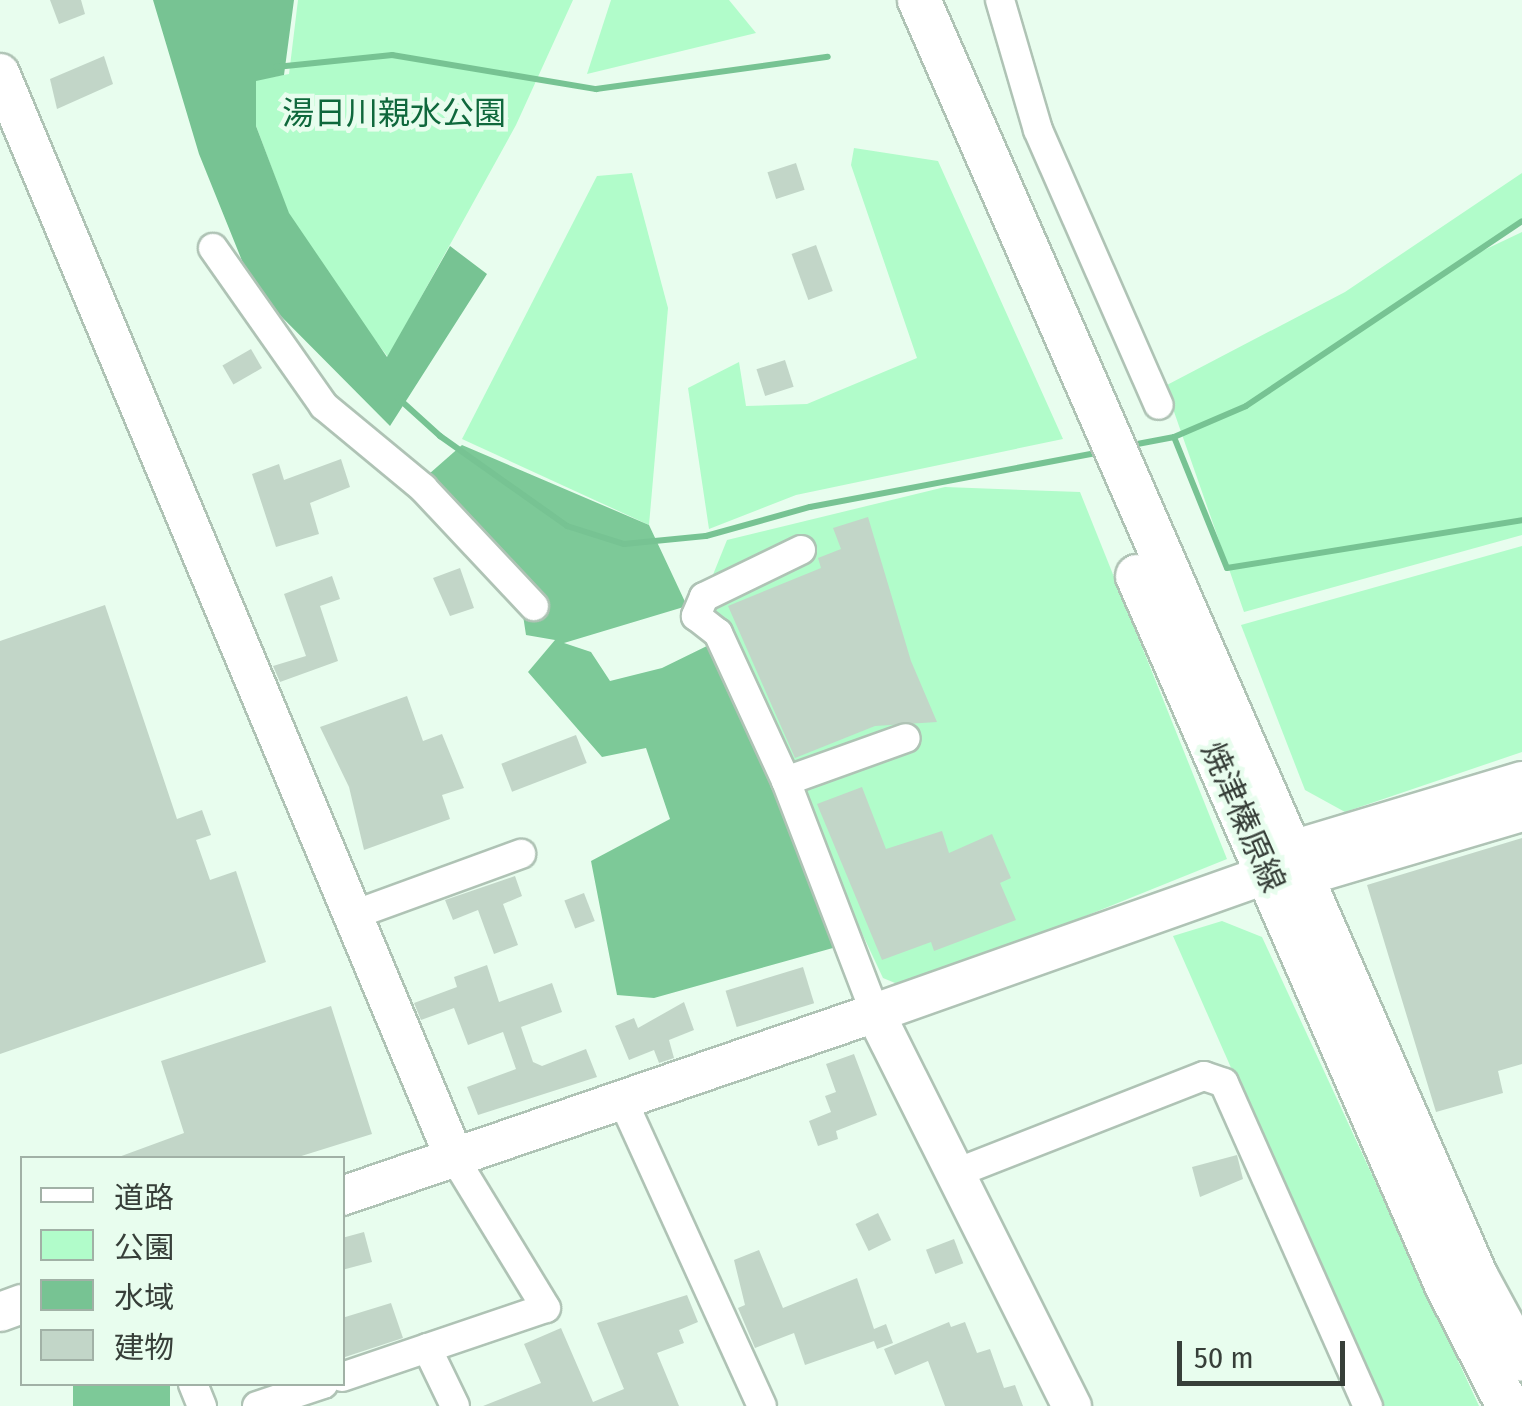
<!DOCTYPE html>
<html>
<head>
<meta charset="utf-8">
<style>
	body { margin:0 }
	#map { position:relative; width:1522px; height:1406px; overflow:hidden; background:#e8fdee; font-family:"Fira Sans Condensed","Noto Sans JP",sans-serif }
	div>[style] { position:absolute }
	[style*='--x'] { left:calc(var(--x)*1px); top:calc(var(--y)*1px); width:calc(var(--w)*1px); rotate:calc(var(--a)*1deg) }
	.green>* { inset:0; background:#b1fcca }
	.forest>* { inset:0; background:#7dc998; transform-origin:0 0 }
	.water>* { inset:0; background:#77c393 }
	.stream>* { height:6px; margin:-3px; padding:0 3px; transform-origin:3px; border-radius:3px; background:#77c393 }
	.building>* { inset:0; background:#c2d6c8; transform-origin:0 0 }
	.roads { filter:drop-shadow(2px 0 #afc3b5) drop-shadow(-2px 0 #afc3b5) drop-shadow(0 2px #afc3b5) drop-shadow(0 -2px #afc3b5) }
	.street>* { height:28px; margin:-14px; padding:0 14px; transform-origin:14px; border-radius:14px; background:#fff }
	.secondary>* { height:38px; margin:-19px; padding:0 19px; transform-origin:19px; border-radius:19px; background:#fff }
	.primary>* { height:42px; margin:-21px; padding:0 21px; transform-origin:21px; border-radius:21px; background:#fff }
	span { translate:-50% -50%; white-space:nowrap; text-align:center; line-height:1.15; -webkit-text-stroke:9px #e8fdee; paint-order:stroke }
	.park-label { font-size:32px; color:#0f683c }
	.street-label { font-size:32px; color:#373f39 }
	.legend { position:absolute; left:20px; top:1156px; width:325px; height:230px; box-sizing:border-box; background:#e8fdee; border:2px solid #a1b1a6; margin:0; padding:12px 18px; list-style:none; font-size:30px; color:#373f39 }
	.legend li { display:flex; align-items:center; gap:20px; height:50px }
	.legend b { width:50px; border:2px solid #a1b1a6 }
	.scale { position:absolute; left:1177px; top:1341px; width:168px; height:45px; box-sizing:border-box; border:5px solid #373f39; border-top:0; padding-left:12px; font-size:30px; line-height:35px; white-space:nowrap; color:#373f39; -webkit-text-stroke:8px #e8fdee; paint-order:stroke }
</style>
</head>
<body>
<div id="map">
	<div class="green">
		<div style="clip-path:polygon(298px 0,573px 0,516px 125px,388px 357px,299px 242px,251px 112px,256px 80px,289px 74px)"></div>
		<div style="clip-path:polygon(611px 0,729px 0,756px 33px,587px 74px)"></div>
		<div style="clip-path:polygon(854px 148px,938px 161px,1063px 439px,796px 495px,709px 529px,688px 388px,739px 362px,746px 406px,807px 404px,917px 358px,851px 165px)"></div>
		<div style="clip-path:polygon(632px 173px,668px 308px,649px 525px,462px 439px,597px 176px)"></div>
		<div style="clip-path:polygon(1522px 173px,1522px 222px,1461px 261px,1522px 232px,1522px 535px,1244px 612px,1165px 386px,1345px 292px)"></div>
		<div style="clip-path:polygon(945px 487px,1080px 492px,1227px 859px,907px 988px,883px 978px,704px 597px,727px 540px)"></div>
		<div style="clip-path:polygon(1522px 546px,1522px 752px,1345px 812px,1305px 790px,1241px 625px)"></div>
		<div style="clip-path:polygon(1222px 921px,1262px 937px,1479px 1406px,1380px 1406px,1173px 936px)"></div>
	</div>
	<div class="forest">
		<div style="clip-path:polygon(462px 445px,649px 525px,687px 606px,564px 643px,591px 652px,610px 681px,662px 668px,711px 644px,840px 946px,654px 998px,617px 995px,591px 861px,670px 819px,646px 748px,602px 757px,528px 672px,555px 640px,526px 635px,519px 589px,429px 474px)"></div>
		<div style="left:73px;top:1384px;width:97px;height:23px"></div>
	</div>
	<div class="water">
		<div style="clip-path:polygon(153px 0,294px 0,284px 75px,256px 81px,256px 126px,289px 213px,387px 357px,450px 246px,487px 274px,390px 426px,253px 288px,199px 154px)"></div>
	</div>
	<div class="stream">
		<div style="--x:276;--y:67;--w:117;--a:-5.9"></div>
		<div style="--x:392;--y:55;--w:207;--a:9.5"></div>
		<div style="--x:596;--y:89;--w:234;--a:-7.9"></div>
		<div style="--x:398;--y:398;--w:57;--a:42.1"></div>
		<div style="--x:440;--y:436;--w:156;--a:35.3"></div>
		<div style="--x:567;--y:526;--w:60;--a:17.5"></div>
		<div style="--x:624;--y:544;--w:82;--a:-5.6"></div>
		<div style="--x:706;--y:536;--w:108;--a:-15.6"></div>
		<div style="--x:810;--y:507;--w:295;--a:-10.7"></div>
		<div style="--x:1174;--y:437;--w:141;--a:68"></div>
		<div style="--x:1227;--y:568;--w:299;--a:-9.2"></div>
		<div style="--x:1132;--y:445;--w:43;--a:-10.8"></div>
		<div style="--x:1174;--y:437;--w:78;--a:-23.3"></div>
		<div style="--x:1246;--y:406;--w:332;--a:-33.8"></div>
	</div>
	<div class="building">
		<div style="clip-path:polygon(50px 0,81px 0,85px 14px,59px 24px)"></div>
		<div style="clip-path:polygon(104px 56px,113px 84px,57px 109px,50px 79px)"></div>
		<div style="left:796px;top:163px;width:28px;height:30px;rotate:72deg"></div>
		<div style="left:816px;top:245px;width:49px;height:26px;rotate:70deg"></div>
		<div style="left:251px;top:349px;width:22px;height:33px;rotate:60deg"></div>
		<div style="left:785px;top:360px;width:28px;height:30px;rotate:72deg"></div>
		<div style="clip-path:polygon(341px 459px,350px 487px,310px 503px,319px 534px,276px 547px,252px 474px,279px 464px,284px 480px)"></div>
		<div style="clip-path:polygon(868px 517px,911px 661px,937px 722px,875px 726px,795px 758px,728px 606px,821px 568px,818px 558px,841px 549px,833px 528px)"></div>
		<div style="clip-path:polygon(460px 568px,474px 608px,450px 616px,433px 578px)"></div>
		<div style="clip-path:polygon(332px 576px,340px 599px,320px 606px,338px 661px,280px 682px,273px 666px,306px 656px,284px 594px)"></div>
		<div style="clip-path:polygon(105px 605px,177px 819px,202px 810px,211px 835px,196px 840px,210px 880px,236px 871px,266px 962px,0 1054px,0 641px)"></div>
		<div style="clip-path:polygon(407px 696px,423px 741px,442px 734px,464px 788px,442px 795px,450px 819px,364px 850px,349px 787px,320px 727px)"></div>
		<div style="left:576px;top:735px;width:30px;height:80px;rotate:69deg"></div>
		<div style="clip-path:polygon(862px 787px,886px 849px,942px 831px,949px 853px,992px 834px,1011px 878px,1000px 883px,1016px 920px,934px 951px,931px 942px,882px 960px,817px 804px)"></div>
		<div style="clip-path:polygon(1522px 838px,1522px 1064px,1498px 1071px,1503px 1093px,1436px 1112px,1367px 885px)"></div>
		<div style="clip-path:polygon(515px 876px,522px 896px,503px 904px,518px 945px,494px 954px,478px 910px,453px 920px,445px 900px)"></div>
		<div style="left:584px;top:893px;width:30px;height:21px;rotate:69deg"></div>
		<div style="clip-path:polygon(487px 965px,499px 1002px,552px 983px,562px 1012px,521px 1027px,533px 1062px,542px 1066px,586px 1049px,597px 1077px,478px 1115px,467px 1087px,516px 1069px,503px 1032px,468px 1045px,454px 1008px,421px 1020px,414px 1003px,457px 987px,454px 977px)"></div>
		<div style="left:803px;top:967px;width:38px;height:81px;rotate:73deg"></div>
		<div style="clip-path:polygon(684px 1002px,694px 1030px,669px 1040px,674px 1058px,659px 1063px,654px 1050px,629px 1060px,615px 1026px,634px 1018px,638px 1028px)"></div>
		<div style="clip-path:polygon(331px 1006px,372px 1134px,295px 1158px,116px 1158px,184px 1133px,161px 1061px)"></div>
		<div style="clip-path:polygon(854px 1054px,877px 1115px,836px 1131px,838px 1139px,818px 1146px,809px 1121px,831px 1112px,825px 1096px,836px 1092px,826px 1064px)"></div>
		<div style="clip-path:polygon(1237px 1155px,1243px 1179px,1200px 1197px,1192px 1167px)"></div>
		<div style="left:878px;top:1213px;width:30px;height:25px;rotate:64deg"></div>
		<div style="clip-path:polygon(364px 1232px,372px 1262px,342px 1270px,342px 1238px)"></div>
		<div style="left:954px;top:1239px;width:26px;height:30px;rotate:69deg"></div>
		<div style="clip-path:polygon(759px 1250px,783px 1308px,857px 1278px,874px 1329px,886px 1324px,893px 1343px,877px 1349px,874px 1341px,805px 1365px,794px 1333px,755px 1348px,738px 1308px,745px 1305px,734px 1260px)"></div>
		<div style="clip-path:polygon(687px 1295px,698px 1322px,679px 1330px,684px 1343px,657px 1353px,679px 1406px,483px 1406px,541px 1383px,524px 1344px,561px 1328px,593px 1402px,624px 1389px,597px 1323px)"></div>
		<div style="clip-path:polygon(391px 1303px,403px 1338px,342px 1358px,342px 1318px)"></div>
		<div style="clip-path:polygon(949px 1322px,951px 1327px,965px 1322px,977px 1353px,990px 1349px,1004px 1388px,1015px 1385px,1023px 1406px,945px 1406px,928px 1361px,895px 1375px,884px 1349px)"></div>
	</div>
	<div class="roads">
		<div class="street">
			<div style="--x:1000;--y:0;--w:135;--a:73.7"></div>
			<div style="--x:1038;--y:130;--w:300;--a:66.3"></div>
			<div style="--x:213;--y:248;--w:193;--a:54.9"></div>
			<div style="--x:324;--y:406;--w:129;--a:39.6"></div>
			<div style="--x:423;--y:488;--w:162;--a:46.8"></div>
			<div style="--x:801;--y:550;--w:108;--a:154.1"></div>
			<div style="--x:704;--y:597;--w:21;--a:113"></div>
			<div style="--x:696;--y:616;--w:28;--a:38"></div>
			<div style="--x:718;--y:633;--w:163;--a:65.3"></div>
			<div style="--x:786;--y:781;--w:248;--a:69"></div>
			<div style="--x:786;--y:781;--w:127;--a:-19.7"></div>
			<div style="--x:353;--y:915;--w:179;--a:-20"></div>
			<div style="--x:622;--y:1099;--w:337;--a:65.5"></div>
			<div style="--x:956;--y:1173;--w:266;--a:-21.4"></div>
			<div style="--x:1204;--y:1076;--w:21;--a:19"></div>
			<div style="--x:1224;--y:1083;--w:354;--a:66"></div>
			<div style="--x:427;--y:1348;--w:64;--a:64.2"></div>
			<div style="--x:342;--y:1377;--w:215;--a:-18.7"></div>
			<div style="--x:546;--y:1308;--w:175;--a:-121.4"></div>
			<div style="--x:193;--y:1384;--w:24;--a:68"></div>
			<div style="--x:257;--y:1406;--w:70;--a:-18.4"></div>
		</div>
		<div class="secondary">
			<div style="--x:0;--y:73;--w:1177;--a:67.27"></div>
			<div style="--x:1269;--y:873;--w:33;--a:-45"></div>
			<div style="--x:1292;--y:850;--w:240;--a:-16.7"></div>
			<div style="--x:875;--y:1013;--w:417;--a:-19.5"></div>
			<div style="--x:1268;--y:874;--w:38;--a:3"></div>
			<div style="--x:1306;--y:876;--w:225;--a:-16.5"></div>
			<div style="--x:342;--y:1196;--w:564;--a:-18.95"></div>
			<div style="--x:875;--y:1013;--w:440;--a:63.4"></div>
			<div style="--x:0;--y:1312;--w:23;--a:-20"></div>
		</div>
		<div class="primary">
			<div style="--x:919;--y:0;--w:1394;--a:66.4"></div>
			<div style="--x:1477;--y:1277;--w:94;--a:61.5"></div>
			<div style="--x:1137;--y:576;--w:773;--a:66.45"></div>
			<div style="--x:1446;--y:1285;--w:136;--a:62.9"></div>
		</div>
	</div>
	<div class="park-label">
		<span style="left:394px;top:113px">湯日川親水公園</span>
	</div>
	<div class="street-label">
		<span style="left:1243px;top:817px;rotate:66deg">焼津榛原線</span>
	</div>
	<ul class="legend">
	<li><b style="height:12px;background:#fff"></b>道路</li>
	<li><b style="height:28px;background:#b1fcca"></b>公園</li>
	<li><b style="height:28px;background:#77c393"></b>水域</li>
	<li><b style="height:28px;background:#c2d6c8"></b>建物</li>
	</ul>
	<div class="scale">50 m</div>
</div>
</body>
</html>
